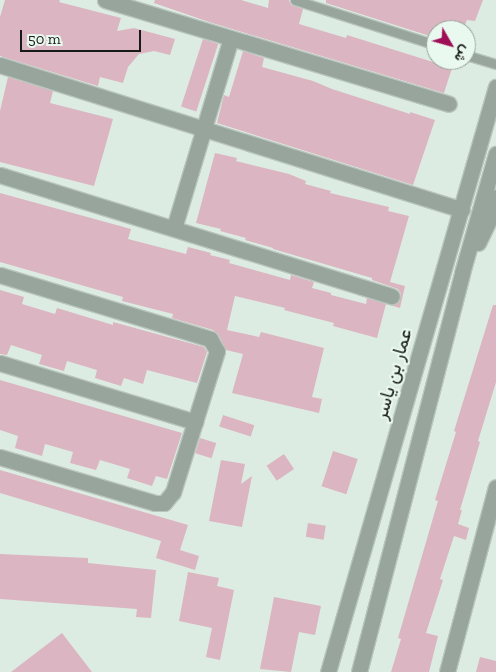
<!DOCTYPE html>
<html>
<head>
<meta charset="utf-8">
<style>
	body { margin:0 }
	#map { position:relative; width:496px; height:672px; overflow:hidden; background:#ddece2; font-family:"Zilla Slab",Vazirmatn,serif }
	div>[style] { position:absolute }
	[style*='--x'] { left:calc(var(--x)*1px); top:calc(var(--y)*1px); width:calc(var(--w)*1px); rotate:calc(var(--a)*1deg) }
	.building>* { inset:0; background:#dbb5c1; transform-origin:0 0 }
	.roads { filter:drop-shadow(1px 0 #b9c6be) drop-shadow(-1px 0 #b9c6be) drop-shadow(0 1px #b9c6be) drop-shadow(0 -1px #b9c6be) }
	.service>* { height:9px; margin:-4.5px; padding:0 4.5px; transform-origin:4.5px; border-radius:4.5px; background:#98a59c }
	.minor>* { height:15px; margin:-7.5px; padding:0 7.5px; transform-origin:7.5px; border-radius:7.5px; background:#98a59c }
	.tertiary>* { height:15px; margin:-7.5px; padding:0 7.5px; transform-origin:7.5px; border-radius:7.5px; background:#98a59c }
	span { translate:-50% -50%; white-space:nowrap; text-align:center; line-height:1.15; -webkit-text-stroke:4px #eaf9ef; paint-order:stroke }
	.street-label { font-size:19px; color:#161b18 }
	.north { position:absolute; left:426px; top:20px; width:50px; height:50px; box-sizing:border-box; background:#eaf9ef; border:1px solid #95a099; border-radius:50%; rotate:128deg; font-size:14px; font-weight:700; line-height:20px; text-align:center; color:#161b18 }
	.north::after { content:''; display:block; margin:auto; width:18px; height:22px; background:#9f0f58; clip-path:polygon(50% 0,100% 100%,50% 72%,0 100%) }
	.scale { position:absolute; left:20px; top:30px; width:121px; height:22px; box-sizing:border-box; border:2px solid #161b18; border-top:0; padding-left:6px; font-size:15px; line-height:18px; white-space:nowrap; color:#161b18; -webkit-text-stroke:4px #eaf9ef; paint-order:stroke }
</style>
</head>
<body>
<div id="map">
	<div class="building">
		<div style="clip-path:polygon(5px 0,60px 0,59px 2px,121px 18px,117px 31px,134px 28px,175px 39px,170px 55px,154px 51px,139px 54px,128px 67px,123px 83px,100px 77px,98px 86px,0 56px,0 17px)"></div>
		<div style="clip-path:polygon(155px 0,241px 0,268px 8px,269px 0,289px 0,291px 5px,303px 9px,299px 24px,346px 38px,347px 35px,452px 68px,444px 93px,209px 22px,154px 3px)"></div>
		<div style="clip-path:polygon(326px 0,483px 0,475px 21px,467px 20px,463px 30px,436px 30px,436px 38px,326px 3px)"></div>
		<div style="left:203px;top:39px;width:16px;height:71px;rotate:18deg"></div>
		<div style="clip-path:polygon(243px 51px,264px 58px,262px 67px,313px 81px,332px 89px,410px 114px,410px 112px,435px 120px,413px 185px,217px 123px,224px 95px,229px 97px)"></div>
		<div style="clip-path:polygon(8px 77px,53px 91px,50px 103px,113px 119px,94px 186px,0 162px,0 111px)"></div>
		<div style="clip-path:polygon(215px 153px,237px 158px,236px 161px,289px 174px,306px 181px,305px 184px,331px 191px,330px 193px,389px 207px,388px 211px,409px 216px,390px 282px,405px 286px,400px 308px,386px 304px,377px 338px,333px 326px,334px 323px,284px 310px,285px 308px,235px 296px,227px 330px,259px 337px,261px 332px,324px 348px,312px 397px,322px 399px,319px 413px,232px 393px,243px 354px,226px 350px,218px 334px,213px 330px,172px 318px,173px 314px,122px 301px,123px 297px,0 262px,0 193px,131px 229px,128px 239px,186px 254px,188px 247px,211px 253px,210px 255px,230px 260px,229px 263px,290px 280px,291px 275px,314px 282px,312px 288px,331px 293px,331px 295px,366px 304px,367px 298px,390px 305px,399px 302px,401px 294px,398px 289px,372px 280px,372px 278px,273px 249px,273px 248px,245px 240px,246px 238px,220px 231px,221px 229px,196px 223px)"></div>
		<div style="clip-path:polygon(0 290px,24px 297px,22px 304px,55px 314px,57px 308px,113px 325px,113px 322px,204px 347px,207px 352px,197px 383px,147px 370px,143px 384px,124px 378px,121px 386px,95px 378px,97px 370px,67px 361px,64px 371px,39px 364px,42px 355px,11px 345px,7px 355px,0 354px)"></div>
		<div style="clip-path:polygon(493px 305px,496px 305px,496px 382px,478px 441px,480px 442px,460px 510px,462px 510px,458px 524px,469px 528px,466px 540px,454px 536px,440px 579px,443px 580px,426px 633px,438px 636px,429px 672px,391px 672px,401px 639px,398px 638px,438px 501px,435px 500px,456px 432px,454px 431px)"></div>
		<div style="clip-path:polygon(0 380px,182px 433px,167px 479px,156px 476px,152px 486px,127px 478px,130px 469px,100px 460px,96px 470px,70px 463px,73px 452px,45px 444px,42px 456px,15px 448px,18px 436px,0 430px)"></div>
		<div style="left:223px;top:415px;width:33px;height:12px;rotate:18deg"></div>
		<div style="left:200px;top:438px;width:17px;height:16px;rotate:17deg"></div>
		<div style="left:333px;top:451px;width:26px;height:37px;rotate:18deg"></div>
		<div style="left:284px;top:454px;width:18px;height:21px;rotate:56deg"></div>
		<div style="clip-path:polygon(221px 460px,245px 464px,241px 484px,252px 476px,242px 527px,209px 521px)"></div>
		<div style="clip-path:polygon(0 470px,188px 525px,180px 550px,199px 556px,195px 570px,156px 558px,161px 541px,0 493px)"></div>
		<div style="left:308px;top:523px;width:18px;height:14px;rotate:9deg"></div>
		<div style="clip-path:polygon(0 554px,88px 558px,88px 563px,156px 570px,151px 618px,136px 617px,137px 609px,0 599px)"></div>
		<div style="clip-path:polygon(188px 572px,219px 578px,217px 586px,234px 590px,220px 660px,206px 657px,212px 628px,179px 621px)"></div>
		<div style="clip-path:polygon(274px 597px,321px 606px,315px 635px,299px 632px,291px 672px,260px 669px)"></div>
		<div style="clip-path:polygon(62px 633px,92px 672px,11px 672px)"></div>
		<div style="clip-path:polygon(480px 657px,496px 661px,496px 672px,476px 672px)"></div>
	</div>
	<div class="roads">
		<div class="service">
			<div style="--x:295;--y:0;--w:148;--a:17.7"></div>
			<div style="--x:466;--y:55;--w:31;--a:17"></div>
		</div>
		<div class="minor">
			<div style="--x:105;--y:0;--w:359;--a:16.8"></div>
			<div style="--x:0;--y:65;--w:484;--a:17.4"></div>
			<div style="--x:0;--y:175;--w:410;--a:17.2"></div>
			<div style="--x:174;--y:228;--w:198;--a:-73.3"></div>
			<div style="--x:0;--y:275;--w:220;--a:16.9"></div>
			<div style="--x:210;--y:339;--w:14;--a:60"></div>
			<div style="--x:217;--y:351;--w:148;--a:107.3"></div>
			<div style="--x:173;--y:492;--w:14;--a:129"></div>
			<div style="--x:164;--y:503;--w:9;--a:180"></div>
			<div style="--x:155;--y:503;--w:162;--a:-163.5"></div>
			<div style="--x:0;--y:363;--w:204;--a:16.8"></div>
			<div style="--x:447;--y:672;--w:191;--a:-75.2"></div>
		</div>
		<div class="tertiary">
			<div style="--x:478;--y:243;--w:25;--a:-64"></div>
			<div style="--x:489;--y:220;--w:24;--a:-73"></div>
			<div style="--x:328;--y:672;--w:609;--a:-73.98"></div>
			<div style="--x:359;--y:672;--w:412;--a:-75.5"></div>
			<div style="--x:462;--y:273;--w:124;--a:-74.1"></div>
		</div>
	</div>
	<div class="street-label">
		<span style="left:393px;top:374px;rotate:-74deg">عمار بن ياسر</span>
	</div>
	<div class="north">ش</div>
	<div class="scale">50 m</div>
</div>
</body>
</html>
